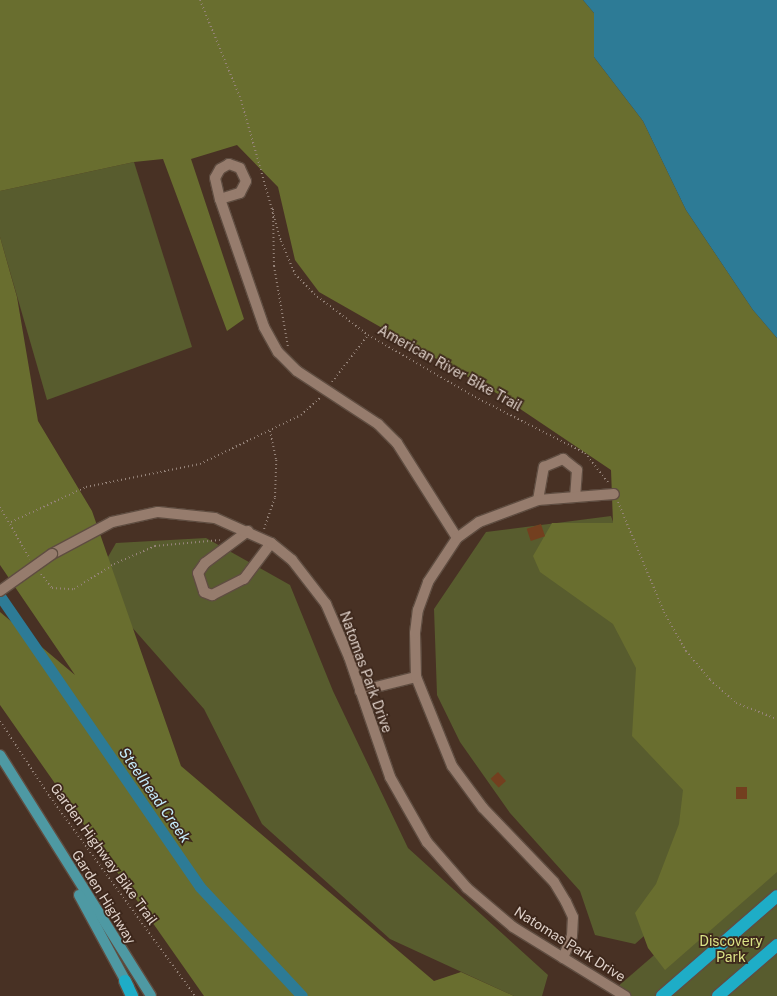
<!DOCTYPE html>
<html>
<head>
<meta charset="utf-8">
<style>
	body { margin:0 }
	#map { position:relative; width:777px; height:996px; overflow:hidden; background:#483124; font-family:"Public Sans",sans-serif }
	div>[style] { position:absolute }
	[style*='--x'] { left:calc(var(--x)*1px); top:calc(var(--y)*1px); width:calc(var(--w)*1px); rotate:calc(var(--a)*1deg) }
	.green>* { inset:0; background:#585c2e }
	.forest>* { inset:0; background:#696e2f }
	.water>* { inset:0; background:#2d7b96 }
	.canal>* { height:11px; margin:-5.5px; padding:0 5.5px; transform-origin:5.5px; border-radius:5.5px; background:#2d7b96 }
	.building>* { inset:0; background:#733f1f; transform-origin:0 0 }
	.path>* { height:2px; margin-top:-1px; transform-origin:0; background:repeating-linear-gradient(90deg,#96847a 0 1px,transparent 0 4px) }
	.roads { filter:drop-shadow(1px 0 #5f4d41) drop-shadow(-1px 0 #5f4d41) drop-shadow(0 1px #5f4d41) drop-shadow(0 -1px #5f4d41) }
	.minor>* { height:10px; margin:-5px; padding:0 5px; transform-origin:5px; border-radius:5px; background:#967c6d }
	.major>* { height:10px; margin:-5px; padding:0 5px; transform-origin:5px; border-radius:5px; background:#4e99a3 }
	.highway>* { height:12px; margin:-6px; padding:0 6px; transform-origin:6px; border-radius:6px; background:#1eadc7 }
	.bridges { filter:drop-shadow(1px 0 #5f4d41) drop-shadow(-1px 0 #5f4d41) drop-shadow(0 1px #5f4d41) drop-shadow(0 -1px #5f4d41) }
	.minor-bridge>* { height:10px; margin:-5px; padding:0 5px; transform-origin:5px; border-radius:5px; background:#967c6d }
	span { translate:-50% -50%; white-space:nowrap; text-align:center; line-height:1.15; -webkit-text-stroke:3.5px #3d271b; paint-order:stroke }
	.street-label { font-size:14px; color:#dfd1c9 }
	.park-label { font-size:14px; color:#dae286 }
	.water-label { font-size:15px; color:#c4ebfb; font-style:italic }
</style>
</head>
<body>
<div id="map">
	<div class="green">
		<div style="clip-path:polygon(134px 162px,192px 347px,47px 400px,0 237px,0 191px)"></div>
		<div style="clip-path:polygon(611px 516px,645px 614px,777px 818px,635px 944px,595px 935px,580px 891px,510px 813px,460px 742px,437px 695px,434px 609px,486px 532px)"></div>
		<div style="clip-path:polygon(206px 538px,290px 585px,333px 691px,408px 848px,548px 975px,542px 996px,514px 996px,390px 939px,262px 824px,204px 709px,93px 583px,116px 543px)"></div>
		<div style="clip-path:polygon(777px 849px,777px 996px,627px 996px,616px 988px)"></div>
	</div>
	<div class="forest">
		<div style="clip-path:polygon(0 0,583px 0,594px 13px,594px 57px,643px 121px,686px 210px,753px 310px,777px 338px,777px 872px,665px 970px,648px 948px,635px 913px,656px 884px,679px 824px,683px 790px,632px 736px,636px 668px,613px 624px,540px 572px,533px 556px,552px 523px,613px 523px,611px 470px,498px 394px,319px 292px,295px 260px,278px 187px,237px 145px,191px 159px,244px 319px,227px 331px,163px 159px,134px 162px,0 191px)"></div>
		<div style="clip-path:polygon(0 237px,17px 297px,38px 421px,92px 511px,181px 766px,434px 981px,461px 972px,514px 996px,204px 996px,0 705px,0 612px,75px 675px,0 565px)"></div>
	</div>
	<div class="water">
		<div style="clip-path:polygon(583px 0,777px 0,777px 338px,753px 310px,686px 210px,643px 121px,594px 57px,594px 13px)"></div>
	</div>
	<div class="canal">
		<div style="--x:0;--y:596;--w:353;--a:55.5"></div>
		<div style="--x:200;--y:887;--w:149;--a:46.9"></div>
	</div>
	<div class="building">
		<div style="left:541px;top:524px;width:13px;height:15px;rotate:72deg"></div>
		<div style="left:498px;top:772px;width:12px;height:10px;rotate:48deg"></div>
		<div style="left:747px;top:787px;width:12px;height:11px;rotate:90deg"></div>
	</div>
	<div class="path">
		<div style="--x:200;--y:0;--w:108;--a:67.7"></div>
		<div style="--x:241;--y:100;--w:147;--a:74.2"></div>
		<div style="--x:281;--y:241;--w:36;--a:67"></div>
		<div style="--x:295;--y:274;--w:28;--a:46"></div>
		<div style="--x:314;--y:294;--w:68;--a:37.2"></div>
		<div style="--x:368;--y:335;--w:124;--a:30.1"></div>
		<div style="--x:475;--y:397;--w:123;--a:27"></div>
		<div style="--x:585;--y:453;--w:39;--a:52"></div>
		<div style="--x:273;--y:209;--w:57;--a:89"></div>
		<div style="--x:274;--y:266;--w:82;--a:80.2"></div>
		<div style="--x:332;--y:382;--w:59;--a:-52.5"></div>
		<div style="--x:618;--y:502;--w:119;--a:67.3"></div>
		<div style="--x:664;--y:612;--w:45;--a:60.6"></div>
		<div style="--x:686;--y:651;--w:38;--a:50"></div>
		<div style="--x:710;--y:680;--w:35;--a:41"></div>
		<div style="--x:736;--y:703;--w:44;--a:21.3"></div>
		<div style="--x:0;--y:507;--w:60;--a:60"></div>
		<div style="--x:11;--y:522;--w:83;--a:-25"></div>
		<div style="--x:86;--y:487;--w:116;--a:-11.4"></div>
		<div style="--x:200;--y:464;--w:112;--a:-25.9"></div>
		<div style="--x:301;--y:415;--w:27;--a:-42"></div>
		<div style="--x:264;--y:529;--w:34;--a:-71"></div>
		<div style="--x:275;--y:497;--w:38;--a:-88"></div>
		<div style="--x:276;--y:459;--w:29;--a:-102"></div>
		<div style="--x:41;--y:574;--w:18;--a:52"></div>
		<div style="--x:52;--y:588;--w:22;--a:3"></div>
		<div style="--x:74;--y:589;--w:47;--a:-32"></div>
		<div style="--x:114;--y:564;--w:45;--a:-23.7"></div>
		<div style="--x:155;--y:546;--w:65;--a:-5.3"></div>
		<div style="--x:0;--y:721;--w:91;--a:56.7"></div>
		<div style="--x:50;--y:797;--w:246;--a:53.9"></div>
	</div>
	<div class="roads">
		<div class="minor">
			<div style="--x:220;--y:199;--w:21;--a:-17"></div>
			<div style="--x:240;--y:193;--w:13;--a:-63"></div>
			<div style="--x:246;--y:181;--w:14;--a:-115"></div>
			<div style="--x:240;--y:168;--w:12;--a:-160"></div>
			<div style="--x:229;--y:164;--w:10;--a:151"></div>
			<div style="--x:220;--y:169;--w:10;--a:119"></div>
			<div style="--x:215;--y:178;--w:22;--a:77"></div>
			<div style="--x:220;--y:199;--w:135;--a:71"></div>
			<div style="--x:264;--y:327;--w:29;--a:61"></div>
			<div style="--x:278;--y:352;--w:27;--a:45"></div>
			<div style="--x:297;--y:371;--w:97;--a:33.2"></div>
			<div style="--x:378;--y:424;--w:27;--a:45"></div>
			<div style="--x:397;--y:443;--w:112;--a:57.7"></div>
			<div style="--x:538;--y:500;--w:34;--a:-80"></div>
			<div style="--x:544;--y:467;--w:21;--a:-23"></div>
			<div style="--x:563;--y:459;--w:18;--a:38"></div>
			<div style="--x:577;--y:470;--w:27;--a:94"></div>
			<div style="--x:248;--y:531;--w:54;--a:143.3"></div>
			<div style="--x:205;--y:563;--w:12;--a:125"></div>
			<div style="--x:198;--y:573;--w:20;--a:72"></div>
			<div style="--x:204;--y:592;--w:9;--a:21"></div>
			<div style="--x:212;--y:595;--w:36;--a:-27"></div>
			<div style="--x:244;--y:579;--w:45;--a:-53.1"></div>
			<div style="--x:52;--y:554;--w:68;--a:-28.1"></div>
			<div style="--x:112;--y:522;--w:47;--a:-12.3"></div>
			<div style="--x:158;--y:512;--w:57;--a:6"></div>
			<div style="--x:215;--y:518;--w:61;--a:24.1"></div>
			<div style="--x:271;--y:543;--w:27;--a:39"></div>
			<div style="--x:292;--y:560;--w:56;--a:52.3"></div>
			<div style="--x:326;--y:604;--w:58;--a:66.5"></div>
			<div style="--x:349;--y:657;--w:127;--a:71.1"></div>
			<div style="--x:390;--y:777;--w:75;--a:60.4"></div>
			<div style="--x:427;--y:842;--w:61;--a:49"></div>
			<div style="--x:467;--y:888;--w:60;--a:40.3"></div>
			<div style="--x:513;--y:927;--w:132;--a:31.6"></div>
			<div style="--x:360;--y:691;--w:58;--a:-14"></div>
			<div style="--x:563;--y:958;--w:24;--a:-68"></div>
			<div style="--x:572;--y:936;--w:19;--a:-87"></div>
			<div style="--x:573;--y:917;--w:17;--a:-115"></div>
			<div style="--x:566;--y:902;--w:23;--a:-121"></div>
			<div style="--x:554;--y:882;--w:103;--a:-133.8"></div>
			<div style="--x:483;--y:808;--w:52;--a:-126.4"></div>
			<div style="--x:452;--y:766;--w:96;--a:-112"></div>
			<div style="--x:416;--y:677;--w:44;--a:-91.3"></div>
			<div style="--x:415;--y:633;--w:23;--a:-83"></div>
			<div style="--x:418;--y:610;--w:30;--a:-70"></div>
			<div style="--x:428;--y:582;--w:53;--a:-56.6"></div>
			<div style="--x:457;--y:538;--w:27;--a:-36"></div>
			<div style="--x:479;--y:522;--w:63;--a:-20.4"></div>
			<div style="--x:538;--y:500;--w:76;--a:-4.5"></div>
		</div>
		<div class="major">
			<div style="--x:0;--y:755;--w:284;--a:57.9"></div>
			<div style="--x:79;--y:895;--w:105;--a:61.5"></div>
		</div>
		<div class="highway">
			<div style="--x:125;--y:981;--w:17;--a:65"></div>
			<div style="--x:662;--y:996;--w:152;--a:-41"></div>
			<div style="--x:718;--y:996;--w:78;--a:-40.8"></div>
		</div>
	</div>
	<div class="bridges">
		<div class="minor-bridge">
			<div style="--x:0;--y:591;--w:64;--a:-35.4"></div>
		</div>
	</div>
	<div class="street-label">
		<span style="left:450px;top:368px;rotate:29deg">American River Bike Trail</span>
		<span style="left:366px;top:672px;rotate:70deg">Natomas Park Drive</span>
		<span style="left:104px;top:854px;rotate:54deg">Garden Highway Bike Trail</span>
		<span style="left:104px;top:897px;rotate:58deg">Garden Highway</span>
		<span style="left:570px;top:944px;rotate:32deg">Natomas Park Drive</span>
	</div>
	<div class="park-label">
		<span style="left:731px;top:949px">Discovery<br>Park</span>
	</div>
	<div class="water-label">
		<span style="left:155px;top:795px;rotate:55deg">Steelhead Creek</span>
	</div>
</div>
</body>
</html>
